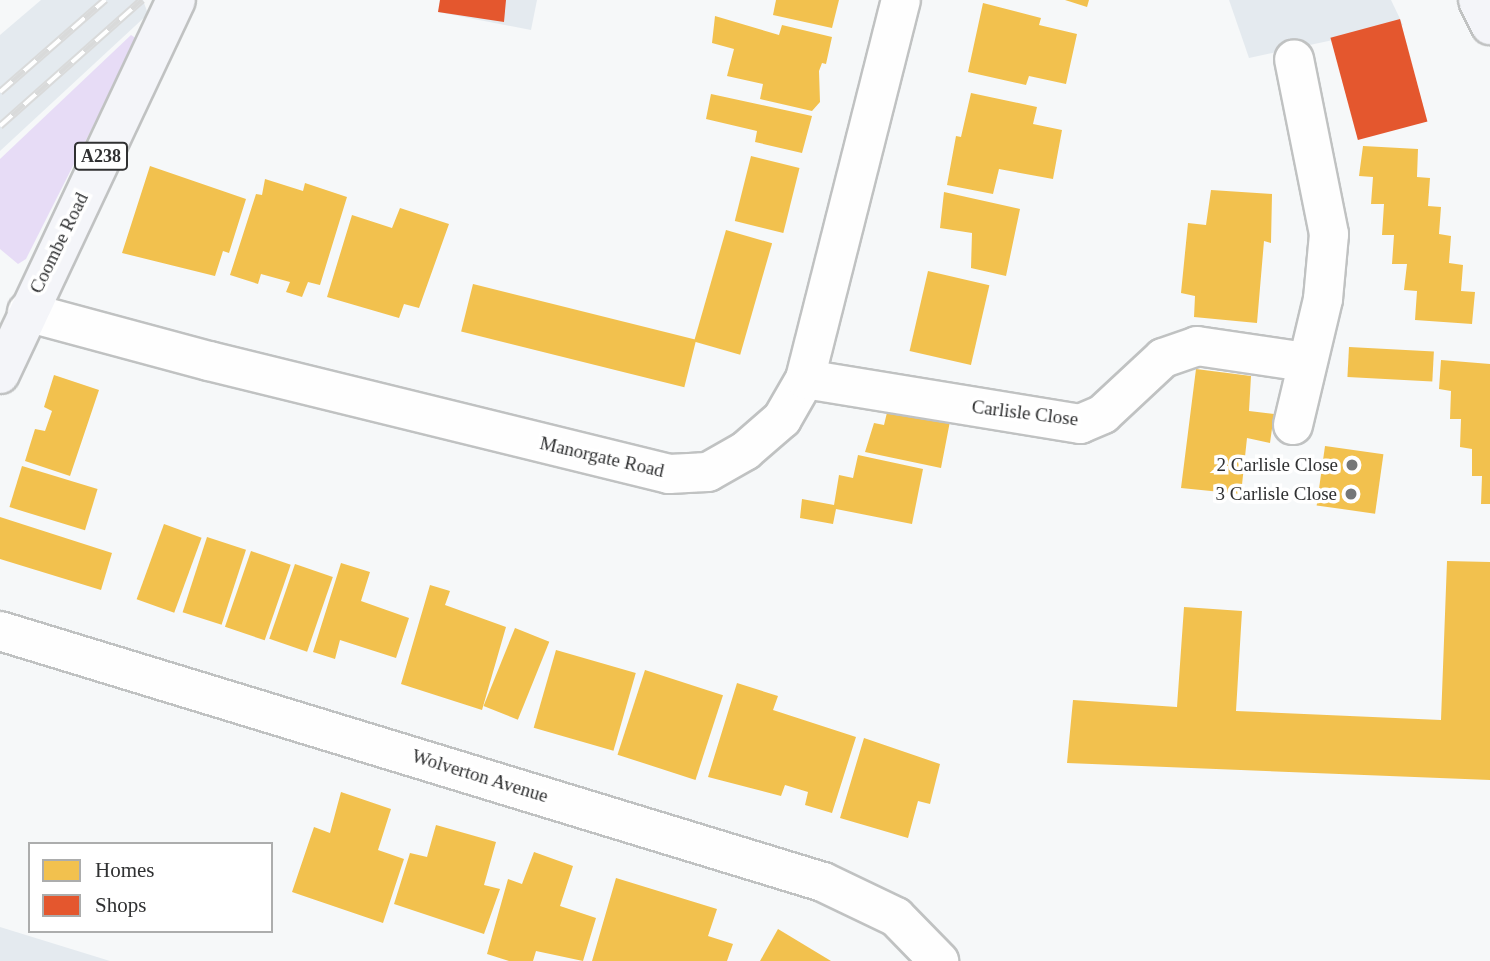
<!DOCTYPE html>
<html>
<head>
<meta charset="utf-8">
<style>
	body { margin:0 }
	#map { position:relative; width:1490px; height:961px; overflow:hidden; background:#f6f8f9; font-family:"Times New Roman",serif }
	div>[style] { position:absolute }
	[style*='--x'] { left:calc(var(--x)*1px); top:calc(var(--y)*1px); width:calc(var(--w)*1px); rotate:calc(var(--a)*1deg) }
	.built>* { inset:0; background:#e4eaef }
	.green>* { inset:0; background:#e7dcf6 }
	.homes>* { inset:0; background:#f2c14e; transform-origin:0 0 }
	.shops>* { inset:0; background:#e4572e; transform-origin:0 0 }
	.roads { filter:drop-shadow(2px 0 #c0c2c2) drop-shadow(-2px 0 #c0c2c2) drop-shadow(0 2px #c0c2c2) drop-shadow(0 -2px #c0c2c2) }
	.minor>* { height:38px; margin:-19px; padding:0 19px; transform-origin:19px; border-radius:19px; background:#fefefe }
	.major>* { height:38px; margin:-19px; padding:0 19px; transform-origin:19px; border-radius:19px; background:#f4f5f9 }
	.rail>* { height:8px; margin-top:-4px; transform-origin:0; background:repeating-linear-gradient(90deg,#fff 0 16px,#d9dada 0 32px); box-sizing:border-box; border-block:2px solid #d9dada }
	.dots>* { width:19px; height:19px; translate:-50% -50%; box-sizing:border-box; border:4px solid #fff; border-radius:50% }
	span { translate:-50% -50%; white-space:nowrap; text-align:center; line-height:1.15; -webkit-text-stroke:7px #fff; paint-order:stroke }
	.shield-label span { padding:2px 5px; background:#fff; border:2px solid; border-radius:5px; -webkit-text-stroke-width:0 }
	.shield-label { font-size:18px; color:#303132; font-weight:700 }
	.street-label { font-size:19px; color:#303132 }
	.poi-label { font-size:19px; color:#303132 }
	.right { translate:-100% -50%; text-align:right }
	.legend { position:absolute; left:28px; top:842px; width:245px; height:91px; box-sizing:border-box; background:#fff; border:2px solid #acadad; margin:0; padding:9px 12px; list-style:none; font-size:21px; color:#303132 }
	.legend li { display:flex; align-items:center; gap:14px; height:35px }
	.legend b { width:35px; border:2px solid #acadad }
</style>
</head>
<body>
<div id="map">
	<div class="built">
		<div style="clip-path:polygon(41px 0,143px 0,148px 14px,0 151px,0 35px)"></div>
		<div style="clip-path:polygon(440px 0,537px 0,531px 30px,438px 12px)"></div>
		<div style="clip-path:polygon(1229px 0,1391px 0,1403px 25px,1249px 58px)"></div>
		<div style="clip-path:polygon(0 927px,110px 961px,0 961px)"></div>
	</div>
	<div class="green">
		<div style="clip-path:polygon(131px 35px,137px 39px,26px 259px,18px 264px,0 249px,0 159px)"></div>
	</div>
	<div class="homes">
		<div style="clip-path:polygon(776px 0,839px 0,832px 28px,773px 15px)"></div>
		<div style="clip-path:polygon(1065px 0,1089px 0,1087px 7px)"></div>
		<div style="clip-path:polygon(983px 3px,1041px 18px,1039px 25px,1077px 34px,1066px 84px,1029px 76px,1026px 85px,968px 72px)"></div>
		<div style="clip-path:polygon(715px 16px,779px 35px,782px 25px,832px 37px,826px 64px,822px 63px,819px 71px,820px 102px,812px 111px,760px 99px,763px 84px,727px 76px,734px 49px,712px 43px)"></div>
		<div style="clip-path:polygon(971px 93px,1037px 107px,1033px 124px,1062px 130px,1053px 179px,999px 169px,993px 194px,947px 185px,956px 136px,961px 137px)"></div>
		<div style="clip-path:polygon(711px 94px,812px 116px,802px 153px,755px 142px,757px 131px,706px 119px)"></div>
		<div style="clip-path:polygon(1363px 146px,1418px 149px,1417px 177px,1430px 178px,1428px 206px,1441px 207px,1439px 234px,1451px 236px,1449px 263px,1463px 265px,1461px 291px,1475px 292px,1472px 324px,1415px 320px,1417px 291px,1404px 290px,1407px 264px,1392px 264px,1394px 235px,1382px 235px,1384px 204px,1371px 204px,1373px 177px,1359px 176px)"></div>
		<div style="left:751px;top:156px;width:50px;height:67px;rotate:14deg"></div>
		<div style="clip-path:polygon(150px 166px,246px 199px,229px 253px,223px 251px,215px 276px,122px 253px)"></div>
		<div style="clip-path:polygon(265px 179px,303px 191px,305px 183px,347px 197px,320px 285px,308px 282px,302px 297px,286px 292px,290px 282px,261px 274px,258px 284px,230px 275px,256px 194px,262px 195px)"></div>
		<div style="clip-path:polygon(1211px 190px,1272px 194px,1271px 243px,1264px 241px,1257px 323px,1194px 317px,1195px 296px,1181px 293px,1188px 223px,1206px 225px)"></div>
		<div style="clip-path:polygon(944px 192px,1020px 209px,1006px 276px,971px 268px,972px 233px,940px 228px)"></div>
		<div style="clip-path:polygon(400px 208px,449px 224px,419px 308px,404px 304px,399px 318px,327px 297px,352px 215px,392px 228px)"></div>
		<div style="left:726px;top:230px;width:48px;height:116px;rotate:16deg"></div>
		<div style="left:928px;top:271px;width:63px;height:82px;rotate:13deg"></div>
		<div style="left:473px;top:284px;width:230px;height:49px;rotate:14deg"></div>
		<div style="left:1349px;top:347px;width:85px;height:30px;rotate:3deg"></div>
		<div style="clip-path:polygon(1441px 360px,1490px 364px,1490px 504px,1481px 504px,1482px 476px,1472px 476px,1472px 449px,1460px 447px,1461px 419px,1450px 419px,1451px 391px,1439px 389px)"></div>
		<div style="clip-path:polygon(1196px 369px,1251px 376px,1249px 411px,1274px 414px,1270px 443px,1247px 438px,1241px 494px,1181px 488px)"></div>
		<div style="clip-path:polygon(54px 375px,99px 390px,70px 476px,25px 461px,35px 429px,45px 431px,52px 411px,44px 407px)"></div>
		<div style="clip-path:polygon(889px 404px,951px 416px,941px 468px,865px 452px,874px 423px,884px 425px)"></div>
		<div style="left:1325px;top:446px;width:59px;height:60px;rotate:8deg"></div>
		<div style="clip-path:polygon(858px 455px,923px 469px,912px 524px,836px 509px,833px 524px,800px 518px,802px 499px,834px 505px,839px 475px,853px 478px)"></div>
		<div style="left:22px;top:466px;width:79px;height:43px;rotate:17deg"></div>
		<div style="clip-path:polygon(0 517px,112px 553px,101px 590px,0 559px)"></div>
		<div style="left:164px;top:524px;width:40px;height:80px;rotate:20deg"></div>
		<div style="left:207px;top:537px;width:41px;height:79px;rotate:18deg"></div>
		<div style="left:251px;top:551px;width:42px;height:80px;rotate:19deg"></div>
		<div style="clip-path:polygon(1447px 561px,1490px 562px,1490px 780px,1067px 763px,1073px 700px,1177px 707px,1184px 607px,1242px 611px,1236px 711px,1441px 720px)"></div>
		<div style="clip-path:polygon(341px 563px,370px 572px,361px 601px,409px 618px,396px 658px,340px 640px,335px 659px,313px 652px)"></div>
		<div style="left:295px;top:564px;width:40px;height:79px;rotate:19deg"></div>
		<div style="clip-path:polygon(430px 585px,450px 591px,445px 605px,506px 627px,482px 710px,401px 684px)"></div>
		<div style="left:515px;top:628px;width:37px;height:84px;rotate:22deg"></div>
		<div style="left:556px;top:650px;width:83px;height:81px;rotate:16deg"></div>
		<div style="left:645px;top:670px;width:82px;height:89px;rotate:18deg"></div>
		<div style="clip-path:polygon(737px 683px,778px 696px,773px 710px,856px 737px,832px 813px,805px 805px,808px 792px,785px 785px,781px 796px,708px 777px)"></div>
		<div style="clip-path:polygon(864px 738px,940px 764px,930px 804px,918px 801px,908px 838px,840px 818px)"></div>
		<div style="clip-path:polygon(341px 792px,391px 809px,378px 850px,404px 859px,383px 923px,292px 892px,314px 827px,330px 833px)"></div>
		<div style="clip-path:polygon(436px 825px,496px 842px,484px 885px,500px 889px,484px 934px,394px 904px,410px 853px,427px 857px)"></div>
		<div style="clip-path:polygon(534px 852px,573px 866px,560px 906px,596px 918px,583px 961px,536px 951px,533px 961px,509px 961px,487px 954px,508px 879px,522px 884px)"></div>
		<div style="clip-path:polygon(616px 878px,717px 909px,708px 936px,733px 944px,727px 961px,592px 961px)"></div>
		<div style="clip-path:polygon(778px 929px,831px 961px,760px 961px)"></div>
	</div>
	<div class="shops">
		<div style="clip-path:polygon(440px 0,506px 0,504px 22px,438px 12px)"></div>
		<div style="left:1400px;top:19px;width:106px;height:72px;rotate:75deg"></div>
	</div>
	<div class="roads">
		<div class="minor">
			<div style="--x:27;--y:312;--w:188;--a:15.1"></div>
			<div style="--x:209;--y:361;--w:474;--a:13.8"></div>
			<div style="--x:669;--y:474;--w:39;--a:-3"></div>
			<div style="--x:708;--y:472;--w:43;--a:-29.6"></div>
			<div style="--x:745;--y:451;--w:49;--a:-40.9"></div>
			<div style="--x:782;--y:419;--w:46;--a:-60.1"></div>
			<div style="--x:805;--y:379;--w:391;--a:-75.8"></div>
			<div style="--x:805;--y:379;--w:279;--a:9.3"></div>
			<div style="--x:1080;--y:424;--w:25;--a:-23"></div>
			<div style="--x:1103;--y:414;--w:82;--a:-43"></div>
			<div style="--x:1163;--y:358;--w:36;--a:-19"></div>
			<div style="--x:1197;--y:346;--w:109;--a:8.4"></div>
			<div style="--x:1293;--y:425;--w:130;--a:-76.6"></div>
			<div style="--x:1323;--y:299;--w:65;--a:-84.7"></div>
			<div style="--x:1329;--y:234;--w:178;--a:-101.3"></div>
			<div style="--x:0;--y:631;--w:860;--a:16.96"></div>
			<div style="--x:823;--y:882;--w:81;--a:25.6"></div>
			<div style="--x:896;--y:917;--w:62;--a:45.7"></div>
		</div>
		<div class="major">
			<div style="--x:1478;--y:0;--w:28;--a:64"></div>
			<div style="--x:0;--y:374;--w:413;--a:-64.8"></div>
		</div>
	</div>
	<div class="rail">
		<div style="--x:0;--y:92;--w:140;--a:-41.2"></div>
		<div style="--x:0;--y:126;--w:190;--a:-41.6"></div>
	</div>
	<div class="dots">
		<div style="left:1352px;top:465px;background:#757778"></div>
		<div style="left:1351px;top:494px;background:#757778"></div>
	</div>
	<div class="shield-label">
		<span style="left:101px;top:156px">A238</span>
	</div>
	<div class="street-label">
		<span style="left:59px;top:243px;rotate:-64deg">Coombe Road</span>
		<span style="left:1025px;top:413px;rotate:7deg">Carlisle Close</span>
		<span style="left:602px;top:457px;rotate:13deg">Manorgate Road</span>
		<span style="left:480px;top:776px;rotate:17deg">Wolverton Avenue</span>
	</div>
	<div class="poi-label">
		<span class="right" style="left:1338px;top:465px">2 Carlisle Close</span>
		<span class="right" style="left:1337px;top:494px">3 Carlisle Close</span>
	</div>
	<ul class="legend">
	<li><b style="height:19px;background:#f2c14e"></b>Homes</li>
	<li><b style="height:19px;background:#e4572e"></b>Shops</li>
	</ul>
</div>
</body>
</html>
